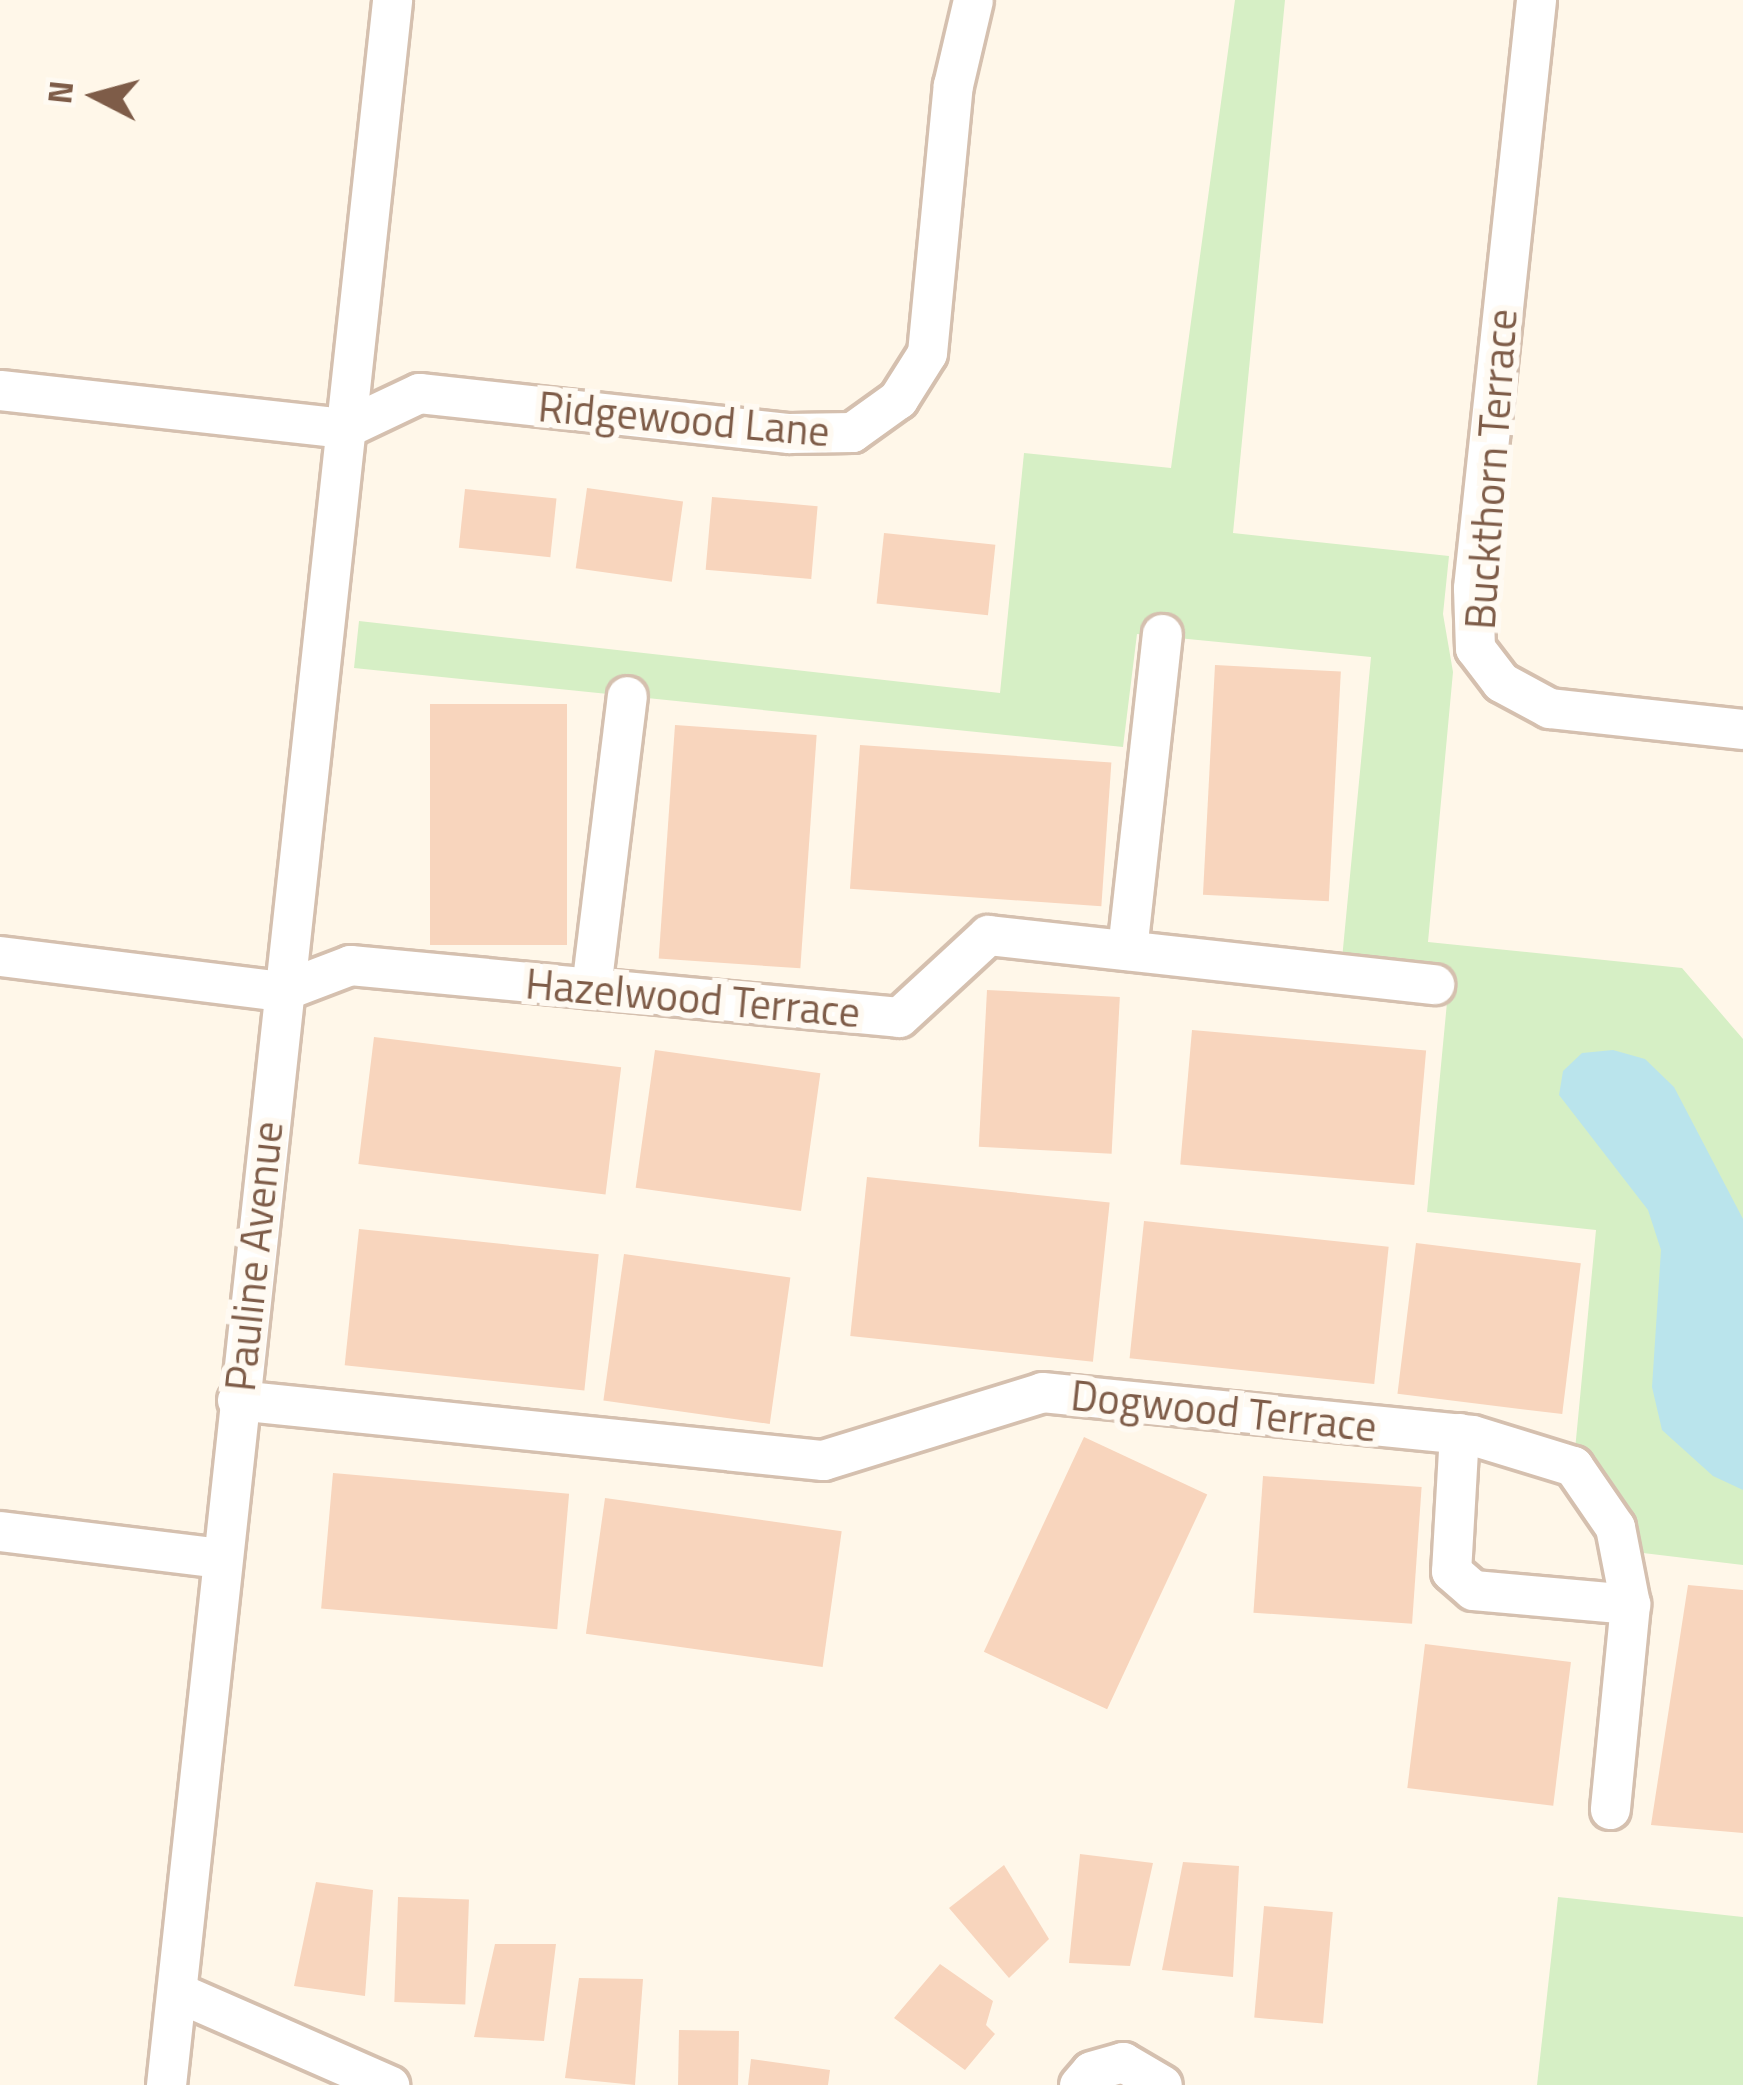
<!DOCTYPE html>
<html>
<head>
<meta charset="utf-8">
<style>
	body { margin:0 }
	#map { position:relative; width:1743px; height:2085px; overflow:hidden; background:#fff7e9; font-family:"Titillium Web",sans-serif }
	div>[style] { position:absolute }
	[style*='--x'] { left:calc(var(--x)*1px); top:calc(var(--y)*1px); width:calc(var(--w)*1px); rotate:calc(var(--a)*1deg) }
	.green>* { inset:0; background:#d6efc5 }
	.water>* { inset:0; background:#bae4ec }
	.building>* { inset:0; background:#f8d5bd; transform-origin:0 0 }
	.roads { filter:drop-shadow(3px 0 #d5c0af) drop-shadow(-3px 0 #d5c0af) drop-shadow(0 3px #d5c0af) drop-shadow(0 -3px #d5c0af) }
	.minor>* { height:39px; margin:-19.5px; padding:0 19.5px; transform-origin:19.5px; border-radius:19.5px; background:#fff }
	span { translate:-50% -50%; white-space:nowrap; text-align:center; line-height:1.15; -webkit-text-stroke:12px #fffaf2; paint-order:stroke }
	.street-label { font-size:42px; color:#7e5c48 }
	.north { position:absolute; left:36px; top:36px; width:120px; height:120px; -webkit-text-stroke:9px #fffaf2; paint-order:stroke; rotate:276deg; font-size:33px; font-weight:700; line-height:48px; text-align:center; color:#7e5c48 }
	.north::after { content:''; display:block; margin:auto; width:42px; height:54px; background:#7e5c48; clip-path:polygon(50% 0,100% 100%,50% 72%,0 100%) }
</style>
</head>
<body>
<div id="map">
	<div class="green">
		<div style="clip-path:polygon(1235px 0,1285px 0,1233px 533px,1449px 556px,1443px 614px,1453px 672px,1428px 942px,1682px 968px,1743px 1039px,1743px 1565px,1643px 1553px,1609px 1482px,1575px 1450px,1596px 1230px,1427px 1212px,1450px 971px,1342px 959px,1371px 657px,1137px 634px,1123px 747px,354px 668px,359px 621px,1000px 693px,1024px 453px,1171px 468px)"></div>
		<div style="clip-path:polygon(1558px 1897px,1743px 1917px,1743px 2085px,1537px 2085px)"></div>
	</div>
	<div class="water">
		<div style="clip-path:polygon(1613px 1050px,1645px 1059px,1674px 1087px,1743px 1219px,1743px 1490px,1713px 1476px,1662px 1430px,1652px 1387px,1661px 1250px,1648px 1210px,1559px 1095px,1563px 1071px,1582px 1053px)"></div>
	</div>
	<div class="building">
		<div style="left:587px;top:488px;width:97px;height:81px;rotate:8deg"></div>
		<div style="left:465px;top:489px;width:92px;height:59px;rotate:6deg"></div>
		<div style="left:712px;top:497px;width:106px;height:73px;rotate:5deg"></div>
		<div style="left:884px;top:533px;width:112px;height:71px;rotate:6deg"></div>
		<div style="left:1215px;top:665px;width:126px;height:230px;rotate:3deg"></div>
		<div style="left:430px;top:704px;width:137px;height:241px"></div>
		<div style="left:675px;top:725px;width:142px;height:234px;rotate:4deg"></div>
		<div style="left:860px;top:745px;width:252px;height:144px;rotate:4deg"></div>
		<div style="left:987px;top:990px;width:133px;height:157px;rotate:3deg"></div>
		<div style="left:1192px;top:1030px;width:235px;height:135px;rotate:5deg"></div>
		<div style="left:374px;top:1037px;width:249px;height:128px;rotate:7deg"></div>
		<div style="left:655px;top:1050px;width:167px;height:139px;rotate:8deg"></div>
		<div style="left:867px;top:1177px;width:244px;height:160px;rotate:6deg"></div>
		<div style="left:1144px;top:1221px;width:246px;height:138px;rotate:6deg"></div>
		<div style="left:359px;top:1229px;width:241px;height:137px;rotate:6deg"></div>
		<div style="left:1416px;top:1243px;width:166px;height:152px;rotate:7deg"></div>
		<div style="left:624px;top:1254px;width:168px;height:148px;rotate:8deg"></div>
		<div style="left:1084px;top:1437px;width:136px;height:237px;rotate:25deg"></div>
		<div style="left:333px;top:1473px;width:237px;height:136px;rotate:5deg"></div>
		<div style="left:1263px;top:1476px;width:159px;height:137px;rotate:4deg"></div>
		<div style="left:605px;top:1498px;width:239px;height:137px;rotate:8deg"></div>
		<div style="clip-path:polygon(1688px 1585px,1743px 1590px,1743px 1833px,1651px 1825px)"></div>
		<div style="left:1425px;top:1644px;width:147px;height:145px;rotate:7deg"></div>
		<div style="clip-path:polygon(1080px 1854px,1153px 1863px,1130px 1966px,1069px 1963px)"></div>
		<div style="clip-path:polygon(1183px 1862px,1239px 1866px,1233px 1977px,1162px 1970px)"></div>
		<div style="clip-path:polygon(1004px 1865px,1049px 1939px,1009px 1978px,949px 1908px)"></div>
		<div style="clip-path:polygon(316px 1882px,373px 1890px,365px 1996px,294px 1986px)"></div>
		<div style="left:398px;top:1897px;width:71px;height:105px;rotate:2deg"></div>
		<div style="left:1264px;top:1906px;width:69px;height:112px;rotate:5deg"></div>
		<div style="clip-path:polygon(495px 1944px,556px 1944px,544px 2041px,474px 2037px)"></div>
		<div style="clip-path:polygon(940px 1964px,993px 2001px,986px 2025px,995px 2034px,965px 2070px,894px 2018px)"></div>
		<div style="clip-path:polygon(579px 1978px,643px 1979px,635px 2085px,565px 2078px)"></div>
		<div style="left:679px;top:2030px;width:60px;height:55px;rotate:1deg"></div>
		<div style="clip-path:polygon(751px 2059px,830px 2070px,828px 2085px,748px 2085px)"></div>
	</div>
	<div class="roads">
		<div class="minor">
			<div style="--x:1536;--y:0;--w:591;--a:96.12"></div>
			<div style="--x:1473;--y:588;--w:60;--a:88.1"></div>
			<div style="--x:1475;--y:648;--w:43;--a:52.6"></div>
			<div style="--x:1501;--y:682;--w:55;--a:28.4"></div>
			<div style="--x:1549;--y:708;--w:195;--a:6.2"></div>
			<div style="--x:0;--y:390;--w:347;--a:6.3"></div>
			<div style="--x:345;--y:428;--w:82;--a:-25.3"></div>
			<div style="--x:419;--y:393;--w:372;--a:6.2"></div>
			<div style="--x:789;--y:433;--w:63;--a:-0.9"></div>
			<div style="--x:852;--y:432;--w:57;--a:-35.7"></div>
			<div style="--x:898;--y:399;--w:54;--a:-57.8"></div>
			<div style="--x:927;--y:353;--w:269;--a:-84.5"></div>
			<div style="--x:953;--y:85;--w:87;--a:-76.8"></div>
			<div style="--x:1127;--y:950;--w:318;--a:-83.7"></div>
			<div style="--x:0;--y:956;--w:284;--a:7.1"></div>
			<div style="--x:282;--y:991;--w:73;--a:-20.9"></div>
			<div style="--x:350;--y:965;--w:551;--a:5.41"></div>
			<div style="--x:899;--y:1017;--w:121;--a:-42.7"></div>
			<div style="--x:988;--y:935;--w:449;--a:6.3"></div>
			<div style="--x:591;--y:988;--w:294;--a:-83"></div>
			<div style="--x:237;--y:1400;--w:589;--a:5.85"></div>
			<div style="--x:823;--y:1460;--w:229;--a:-17.2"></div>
			<div style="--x:1042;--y:1392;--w:432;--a:5.7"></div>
			<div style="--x:1472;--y:1435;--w:106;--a:17.1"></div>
			<div style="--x:1573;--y:1466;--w:74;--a:55.5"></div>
			<div style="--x:1615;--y:1527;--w:78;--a:79"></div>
			<div style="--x:1630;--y:1604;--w:206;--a:95.6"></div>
			<div style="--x:1459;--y:1433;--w:138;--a:93.3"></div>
			<div style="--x:1451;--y:1571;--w:29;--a:41"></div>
			<div style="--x:1473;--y:1590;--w:158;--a:5.1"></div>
			<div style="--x:0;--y:1531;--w:222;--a:7"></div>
			<div style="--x:177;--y:1992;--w:232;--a:23.7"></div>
			<div style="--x:166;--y:2085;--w:2097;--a:-83.81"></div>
			<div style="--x:1079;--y:2085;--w:18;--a:-49"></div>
			<div style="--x:1091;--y:2071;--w:33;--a:-16"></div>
			<div style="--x:1123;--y:2062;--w:45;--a:30.5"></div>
		</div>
	</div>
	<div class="street-label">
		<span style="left:684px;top:418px;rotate:5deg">Ridgewood Lane</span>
		<span style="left:1490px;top:469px;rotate:-86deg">Buckthorn Terrace</span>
		<span style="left:693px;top:997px;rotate:5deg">Hazelwood Terrace</span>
		<span style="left:253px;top:1256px;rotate:-84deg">Pauline Avenue</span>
		<span style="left:1224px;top:1410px;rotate:6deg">Dogwood Terrace</span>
	</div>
	<div class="north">N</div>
</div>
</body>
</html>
